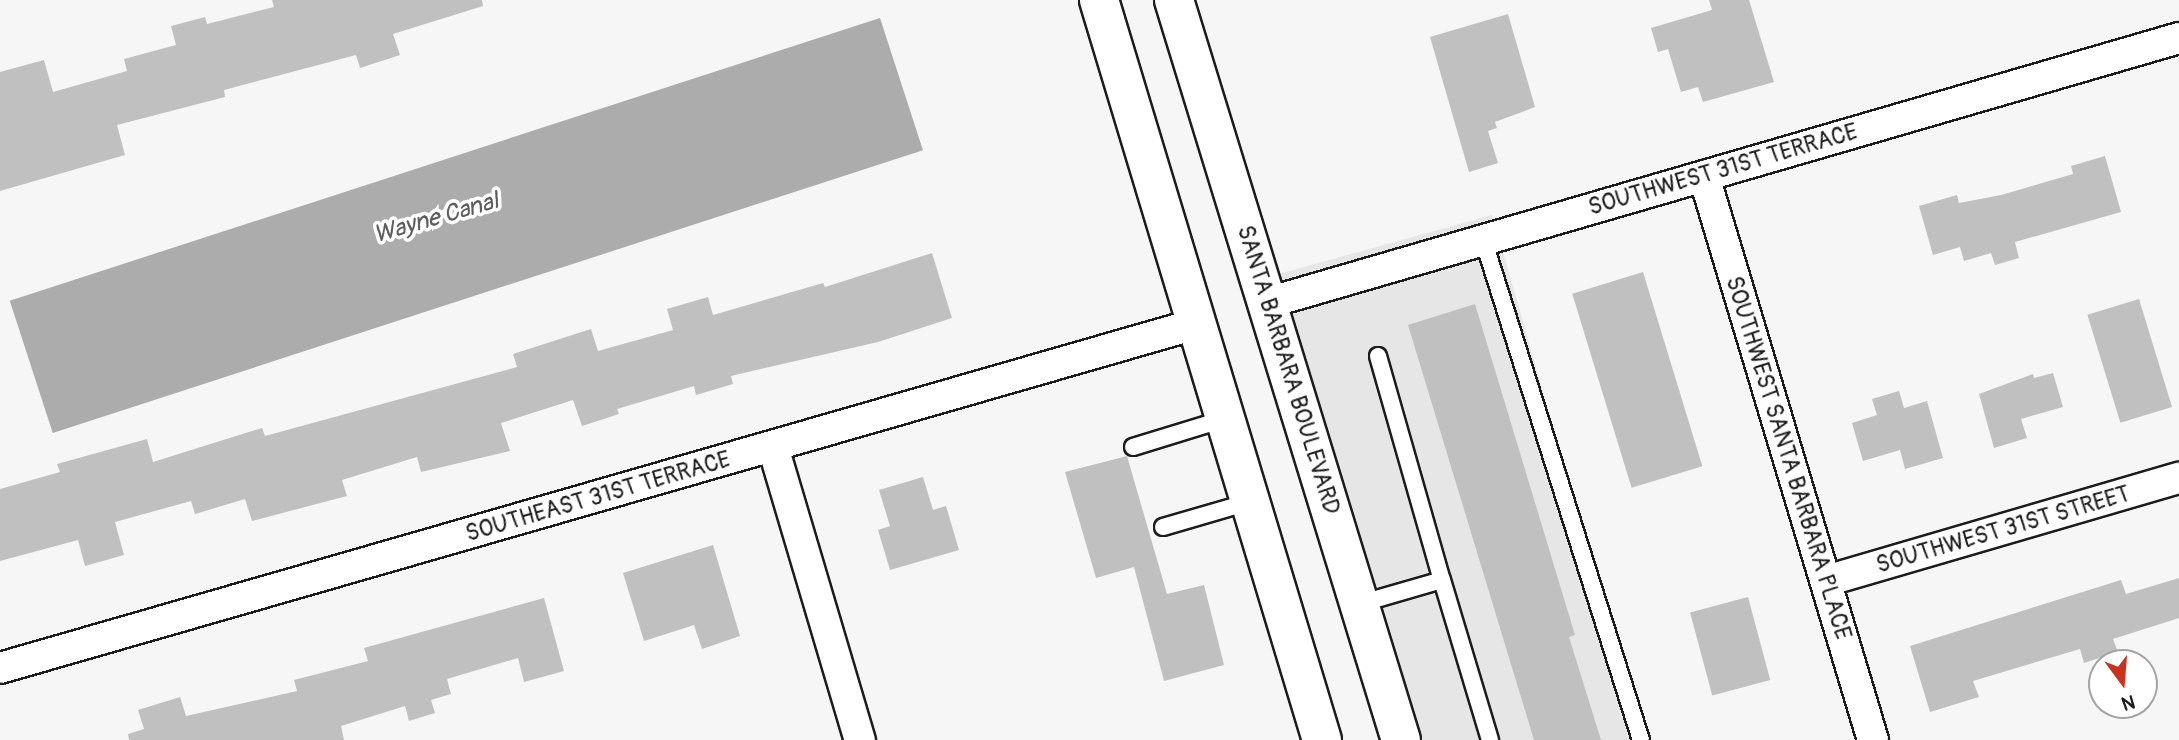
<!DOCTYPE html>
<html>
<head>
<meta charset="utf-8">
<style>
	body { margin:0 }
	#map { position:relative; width:2179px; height:740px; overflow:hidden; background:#f6f6f6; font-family:Pangolin,sans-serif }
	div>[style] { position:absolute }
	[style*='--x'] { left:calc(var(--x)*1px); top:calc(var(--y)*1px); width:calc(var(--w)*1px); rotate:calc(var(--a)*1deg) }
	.built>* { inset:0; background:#e6e6e6 }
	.water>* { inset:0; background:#acacac; transform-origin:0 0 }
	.building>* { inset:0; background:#c0c0c0; transform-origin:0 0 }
	.roads { filter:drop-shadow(2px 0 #1c1c1c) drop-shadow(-2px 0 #1c1c1c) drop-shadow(0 2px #1c1c1c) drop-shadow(0 -2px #1c1c1c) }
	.lane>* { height:16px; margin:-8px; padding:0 8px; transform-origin:8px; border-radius:8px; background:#fff }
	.street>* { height:30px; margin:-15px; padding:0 15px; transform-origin:15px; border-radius:15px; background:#fff }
	.secondary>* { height:38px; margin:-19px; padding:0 19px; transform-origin:19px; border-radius:19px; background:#fff }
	span { translate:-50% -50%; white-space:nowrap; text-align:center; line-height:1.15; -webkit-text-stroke:7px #fff; paint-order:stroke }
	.street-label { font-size:23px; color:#1c1c1c }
	.water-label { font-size:24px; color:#5d5d5d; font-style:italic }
	.north { position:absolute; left:2088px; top:649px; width:70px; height:70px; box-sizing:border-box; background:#fff; border:2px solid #a4a4a4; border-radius:50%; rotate:164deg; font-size:19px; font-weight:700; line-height:28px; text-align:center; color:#1c1c1c }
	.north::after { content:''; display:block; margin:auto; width:24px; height:32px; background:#c8321e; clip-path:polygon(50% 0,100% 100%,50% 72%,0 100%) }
</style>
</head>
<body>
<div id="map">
	<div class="built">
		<div style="clip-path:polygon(1492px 215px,1512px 283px,1642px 740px,1417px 740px,1275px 275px)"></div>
	</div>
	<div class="water">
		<div style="left:880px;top:18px;width:139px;height:915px;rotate:72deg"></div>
	</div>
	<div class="building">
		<div style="clip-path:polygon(272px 0,482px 0,483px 6px,393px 34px,400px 55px,360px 68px,356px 55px,224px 90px,225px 97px,117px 125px,125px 155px,0 191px,0 72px,44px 60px,53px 92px,127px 71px,124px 59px,176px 45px,171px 26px,205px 17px,207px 24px,274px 7px)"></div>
		<div style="clip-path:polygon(1709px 0,1749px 0,1774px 82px,1703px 102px,1698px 87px,1681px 92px,1668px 49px,1658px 52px,1651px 28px,1712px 10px)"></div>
		<div style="clip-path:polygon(1508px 14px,1535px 107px,1495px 122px,1497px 128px,1488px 131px,1498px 163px,1469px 172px,1430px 37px)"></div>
		<div style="clip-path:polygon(2105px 156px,2121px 212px,2015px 242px,2019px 258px,1995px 265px,1991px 253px,1964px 261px,1960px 247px,1933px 255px,1919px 206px,1957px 195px,1959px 203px,2001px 195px,2073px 174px,2071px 166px)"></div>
		<div style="clip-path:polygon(932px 253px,952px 318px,878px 342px,731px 376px,733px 384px,696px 395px,694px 386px,617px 409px,619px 414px,582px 426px,573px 400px,501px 423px,510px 451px,421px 472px,417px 457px,342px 480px,347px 496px,252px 521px,245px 499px,195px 514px,191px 501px,115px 522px,124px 555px,85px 566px,78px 540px,0 561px,0 489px,60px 472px,57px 464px,147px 439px,153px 462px,262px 428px,265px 436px,517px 367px,513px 354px,591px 329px,598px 351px,673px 330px,667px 309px,708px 297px,713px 315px,823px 283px,825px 287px)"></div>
		<div style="left:1643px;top:272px;width:203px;height:74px;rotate:73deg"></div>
		<div style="left:2139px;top:299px;width:113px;height:54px;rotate:73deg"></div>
		<div style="clip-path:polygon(1475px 304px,1575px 635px,1569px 637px,1601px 740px,1534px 740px,1408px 325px)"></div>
		<div style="clip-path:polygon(2053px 373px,2063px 407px,2021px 419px,2027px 438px,1994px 448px,1979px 394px,2033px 374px,2034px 378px)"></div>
		<div style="clip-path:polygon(1899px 391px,1904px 408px,1927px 401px,1943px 458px,1905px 469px,1900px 450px,1863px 461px,1852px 423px,1877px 415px,1872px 399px)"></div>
		<div style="clip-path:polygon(1127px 456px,1167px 594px,1204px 585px,1224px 665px,1164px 681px,1134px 567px,1096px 578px,1065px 472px)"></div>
		<div style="clip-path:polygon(923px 477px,933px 510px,946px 506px,959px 550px,890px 570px,878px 530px,890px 526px,879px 490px)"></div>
		<div style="clip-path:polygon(713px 545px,740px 636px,702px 649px,694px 625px,644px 641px,623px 573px)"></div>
		<div style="clip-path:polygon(2179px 578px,2179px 618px,2113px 639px,2118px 652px,2084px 663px,2080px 649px,1973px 681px,1979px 697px,1930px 712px,1910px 646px,2121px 580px,2126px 594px)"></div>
		<div style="left:1748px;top:597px;width:86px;height:60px;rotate:75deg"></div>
		<div style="clip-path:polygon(544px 598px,564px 671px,524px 682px,518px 658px,447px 679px,451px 694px,431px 700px,435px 713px,409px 721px,405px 706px,341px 726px,344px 740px,129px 740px,128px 734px,144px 729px,138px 710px,180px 697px,186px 716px,297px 691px,294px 680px,368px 661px,364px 648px)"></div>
	</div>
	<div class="roads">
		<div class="lane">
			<div style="--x:1483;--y:239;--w:525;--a:72.5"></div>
			<div style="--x:1378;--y:356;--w:233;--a:74.1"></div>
			<div style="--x:1133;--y:447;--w:95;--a:-17.1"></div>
			<div style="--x:1163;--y:527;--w:90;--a:-16.2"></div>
			<div style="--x:1359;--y:604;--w:86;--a:-16.1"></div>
			<div style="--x:1442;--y:580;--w:167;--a:73.3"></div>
		</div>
		<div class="street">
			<div style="--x:1704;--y:176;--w:589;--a:73.32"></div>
			<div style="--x:1267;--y:303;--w:950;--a:-16.2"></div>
			<div style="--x:773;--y:447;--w:306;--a:73.5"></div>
			<div style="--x:1826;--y:581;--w:368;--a:-16.3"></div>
			<div style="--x:0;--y:668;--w:1244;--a:-16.05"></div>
		</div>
		<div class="secondary">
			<div style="--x:1099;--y:0;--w:773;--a:73.23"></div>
			<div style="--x:1174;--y:0;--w:774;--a:72.95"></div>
		</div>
	</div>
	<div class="street-label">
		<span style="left:1723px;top:170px;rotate:-16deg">SOUTHWEST 31ST TERRACE</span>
		<span style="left:1288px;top:370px;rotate:73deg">SANTA BARBARA BOULEVARD</span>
		<span style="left:1788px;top:458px;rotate:73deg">SOUTHWEST SANTA BARBARA PLACE</span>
		<span style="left:598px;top:497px;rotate:-16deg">SOUTHEAST 31ST TERRACE</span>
		<span style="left:2003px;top:530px;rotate:-16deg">SOUTHWEST 31ST STREET</span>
	</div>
	<div class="water-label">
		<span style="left:436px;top:218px;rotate:-16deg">Wayne Canal</span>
	</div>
	<div class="north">N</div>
</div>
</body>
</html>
